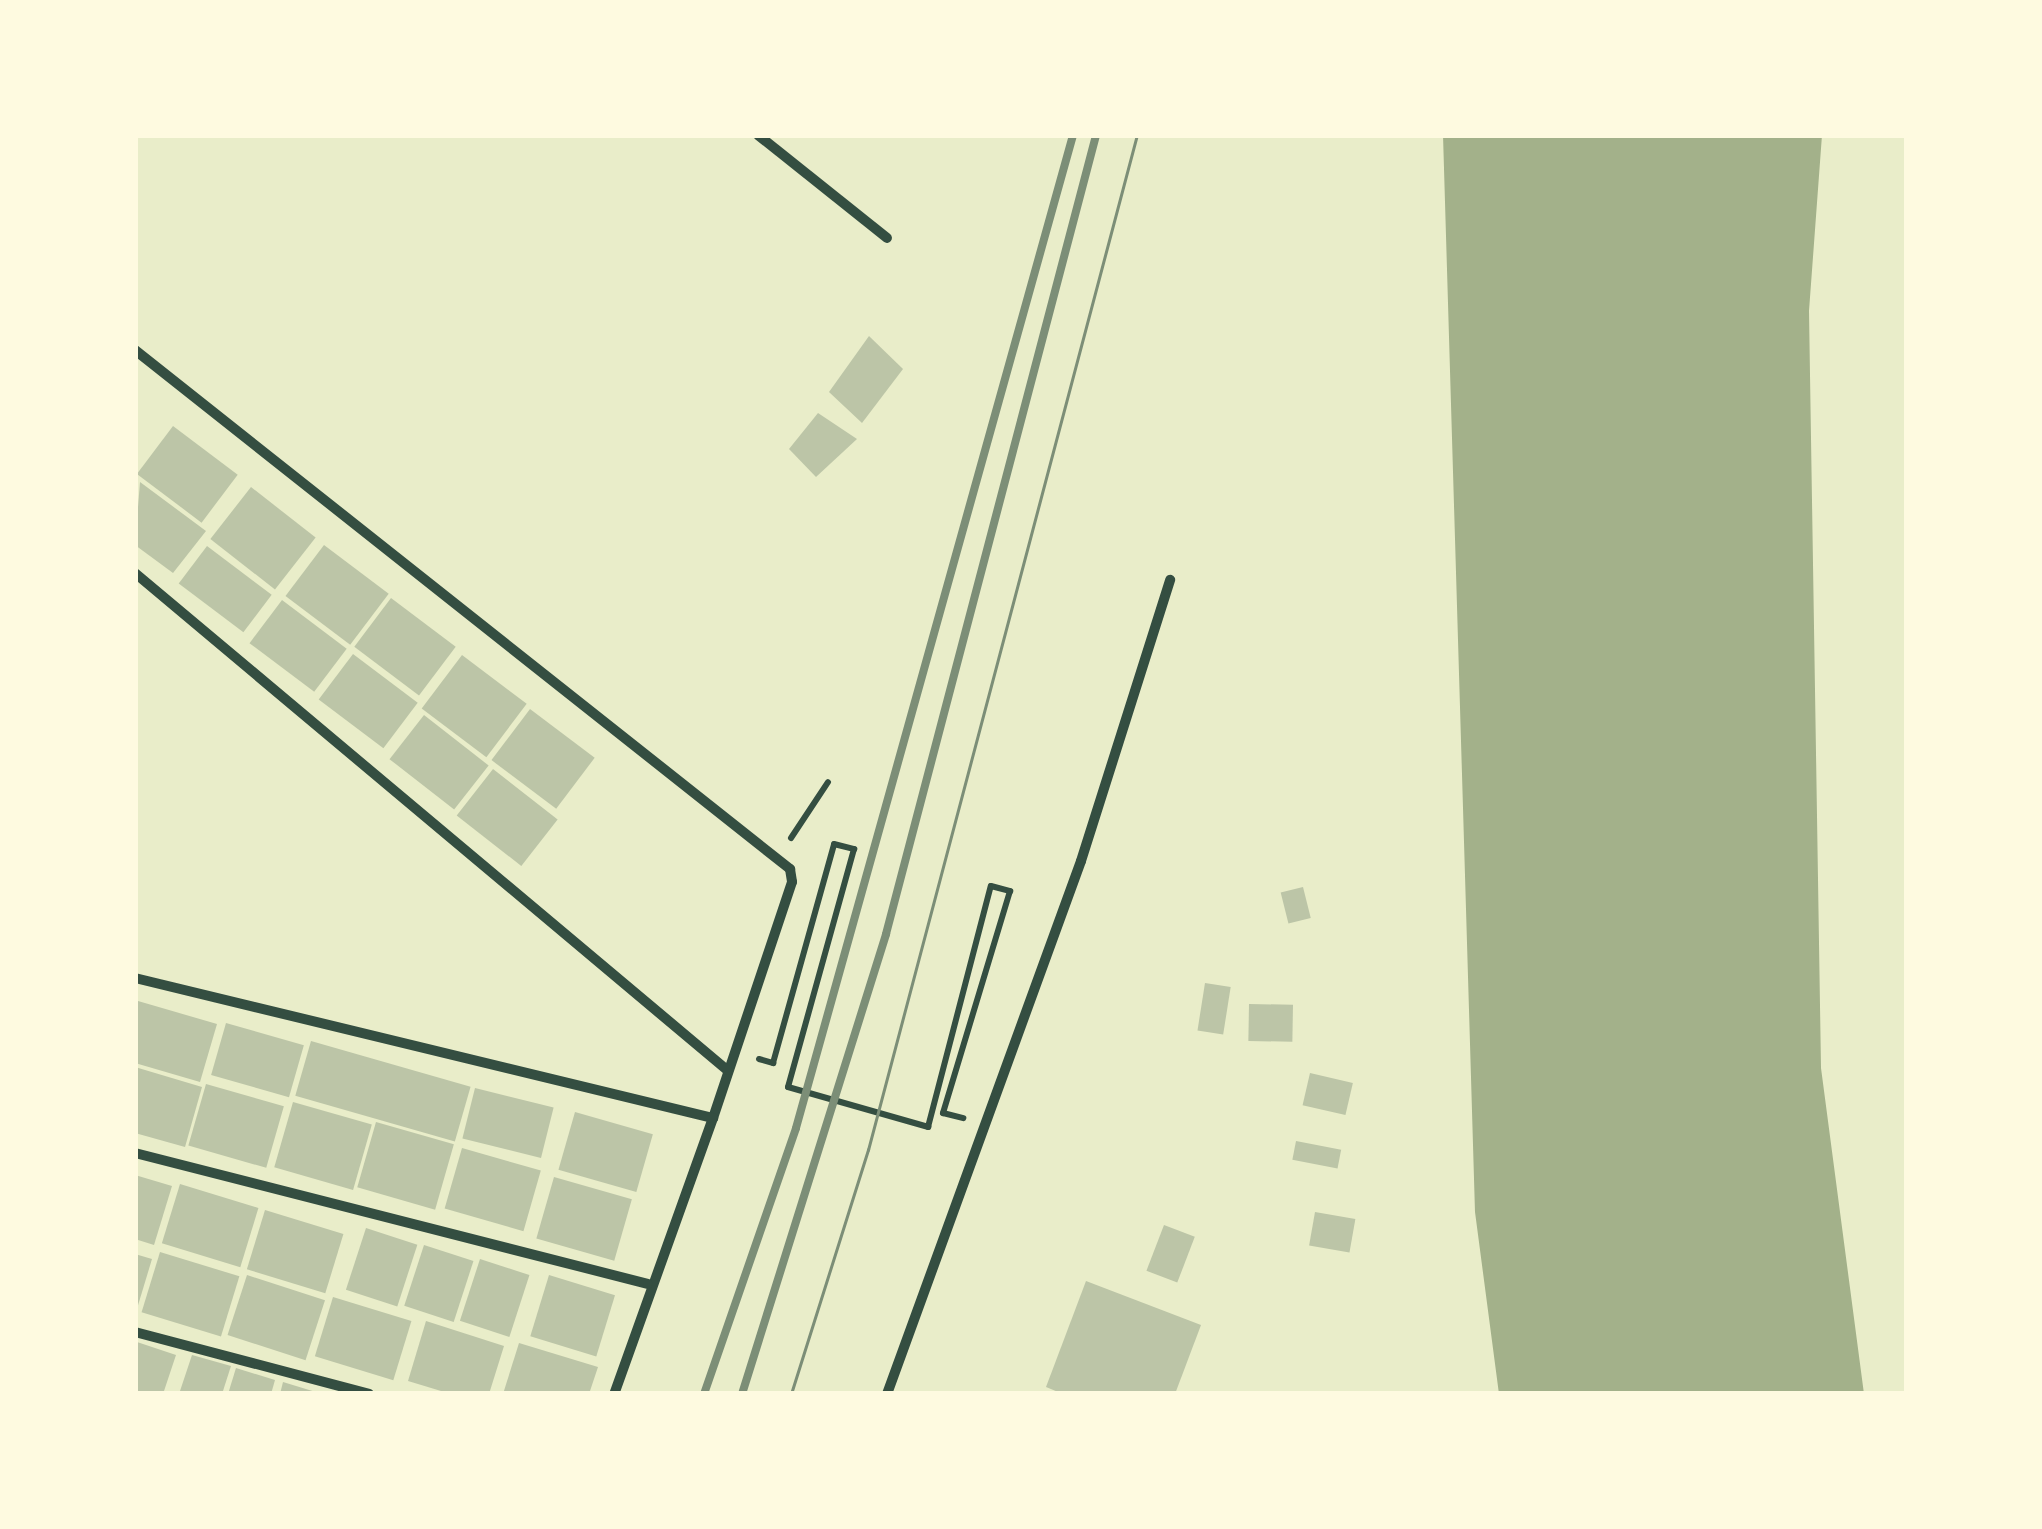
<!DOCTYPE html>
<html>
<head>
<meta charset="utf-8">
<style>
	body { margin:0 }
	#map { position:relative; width:2042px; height:1529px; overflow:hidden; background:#e9edc9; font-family:"Exo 2",sans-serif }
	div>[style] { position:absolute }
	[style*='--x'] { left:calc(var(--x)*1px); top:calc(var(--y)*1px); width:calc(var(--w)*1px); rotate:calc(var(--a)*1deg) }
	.water>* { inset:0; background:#a3b18a }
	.building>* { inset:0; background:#bcc5a7; transform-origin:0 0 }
	.path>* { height:6px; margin:-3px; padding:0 3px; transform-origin:3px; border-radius:3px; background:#344e41 }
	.minor>* { height:10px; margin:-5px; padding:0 5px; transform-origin:5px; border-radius:5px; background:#344e41 }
	.tram>* { height:2.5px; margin:-1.25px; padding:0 1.25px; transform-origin:1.25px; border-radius:1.25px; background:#7c8e77 }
	.rail>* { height:8px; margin:-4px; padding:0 4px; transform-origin:4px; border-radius:4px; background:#7c8e77 }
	span { translate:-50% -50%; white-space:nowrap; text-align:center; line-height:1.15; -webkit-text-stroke:8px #fefae0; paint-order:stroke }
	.frame { position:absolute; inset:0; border:138px solid #fefae0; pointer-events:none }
</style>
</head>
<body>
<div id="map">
	<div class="water">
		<div style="clip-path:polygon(1443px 135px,1822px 135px,1809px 311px,1821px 1068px,1864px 1394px,1499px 1394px,1475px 1212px)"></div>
	</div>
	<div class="building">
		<div style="clip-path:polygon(869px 336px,903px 369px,862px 423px,829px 392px)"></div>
		<div style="clip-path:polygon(818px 413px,857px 439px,816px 477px,789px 449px)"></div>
		<div style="left:173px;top:426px;width:81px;height:60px;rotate:37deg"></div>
		<div style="clip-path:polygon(140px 482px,206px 531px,173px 573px,135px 545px)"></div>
		<div style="left:251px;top:487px;width:82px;height:66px;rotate:38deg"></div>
		<div style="left:324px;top:545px;width:81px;height:64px;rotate:37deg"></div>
		<div style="left:207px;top:546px;width:81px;height:47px;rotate:37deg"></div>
		<div style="left:391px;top:598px;width:81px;height:61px;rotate:37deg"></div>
		<div style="left:282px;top:600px;width:81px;height:54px;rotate:37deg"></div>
		<div style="left:353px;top:654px;width:81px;height:57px;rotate:37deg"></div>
		<div style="left:462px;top:655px;width:81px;height:67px;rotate:37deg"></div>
		<div style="left:530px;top:709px;width:81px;height:64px;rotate:37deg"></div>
		<div style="left:424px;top:715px;width:82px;height:56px;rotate:38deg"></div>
		<div style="left:493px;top:769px;width:82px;height:59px;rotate:38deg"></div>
		<div style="left:1303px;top:887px;width:32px;height:23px;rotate:76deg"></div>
		<div style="left:1205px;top:983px;width:26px;height:48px;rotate:9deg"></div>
		<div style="clip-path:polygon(138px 1001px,217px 1024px,200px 1082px,135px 1063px)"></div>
		<div style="left:1249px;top:1004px;width:44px;height:37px;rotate:1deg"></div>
		<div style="left:226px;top:1023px;width:81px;height:54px;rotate:16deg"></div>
		<div style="left:311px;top:1041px;width:166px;height:57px;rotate:16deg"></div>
		<div style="clip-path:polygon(135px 1067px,202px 1087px,185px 1147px,135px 1133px)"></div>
		<div style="left:1310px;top:1073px;width:44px;height:33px;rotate:13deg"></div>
		<div style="left:206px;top:1084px;width:81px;height:64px;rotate:16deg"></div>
		<div style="left:475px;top:1088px;width:81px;height:52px;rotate:14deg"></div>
		<div style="left:293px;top:1102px;width:82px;height:68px;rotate:16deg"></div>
		<div style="left:575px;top:1112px;width:81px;height:60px;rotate:16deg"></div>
		<div style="left:376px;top:1122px;width:81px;height:68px;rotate:16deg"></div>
		<div style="left:1296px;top:1141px;width:46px;height:19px;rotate:11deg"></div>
		<div style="left:462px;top:1148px;width:82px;height:63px;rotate:16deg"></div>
		<div style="clip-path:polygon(135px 1175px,172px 1186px,154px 1245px,135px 1239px)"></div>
		<div style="left:554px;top:1177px;width:81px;height:64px;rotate:16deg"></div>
		<div style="left:180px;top:1184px;width:82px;height:62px;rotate:17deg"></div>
		<div style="left:265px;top:1210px;width:82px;height:62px;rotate:17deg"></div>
		<div style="left:1315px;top:1212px;width:41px;height:34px;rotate:10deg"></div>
		<div style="left:1164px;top:1225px;width:33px;height:49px;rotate:21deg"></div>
		<div style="left:366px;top:1228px;width:54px;height:65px;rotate:18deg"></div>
		<div style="left:424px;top:1245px;width:52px;height:64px;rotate:18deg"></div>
		<div style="left:160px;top:1252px;width:83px;height:63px;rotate:17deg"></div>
		<div style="clip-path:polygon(135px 1254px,152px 1259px,136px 1312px,135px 1312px)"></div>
		<div style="left:480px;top:1259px;width:52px;height:65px;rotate:18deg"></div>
		<div style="left:247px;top:1275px;width:82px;height:63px;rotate:18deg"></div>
		<div style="left:549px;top:1275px;width:69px;height:64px;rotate:17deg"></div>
		<div style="clip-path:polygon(1086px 1281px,1201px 1325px,1175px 1394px,1063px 1394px,1046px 1387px)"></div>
		<div style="left:333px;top:1297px;width:82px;height:62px;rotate:17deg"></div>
		<div style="clip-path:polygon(426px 1321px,504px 1346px,489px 1394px,451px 1394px,408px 1381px)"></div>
		<div style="clip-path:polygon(137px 1342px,176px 1355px,163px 1394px,135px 1394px)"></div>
		<div style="clip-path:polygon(519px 1343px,598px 1367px,589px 1394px,503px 1394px)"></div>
		<div style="clip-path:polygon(192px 1355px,231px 1366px,222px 1394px,179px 1394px)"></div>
		<div style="clip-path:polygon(236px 1368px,275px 1380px,271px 1394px,228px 1394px)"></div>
		<div style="clip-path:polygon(283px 1382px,319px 1393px,319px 1394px,280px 1394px)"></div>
	</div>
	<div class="path">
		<div style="--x:791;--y:838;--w:67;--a:-56.5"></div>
		<div style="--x:759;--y:1059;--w:15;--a:16"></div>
		<div style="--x:773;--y:1063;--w:227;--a:-74.4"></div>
		<div style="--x:834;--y:844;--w:21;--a:14"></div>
		<div style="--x:854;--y:849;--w:247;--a:105.5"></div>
		<div style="--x:788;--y:1087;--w:146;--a:15.9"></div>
		<div style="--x:928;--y:1127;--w:249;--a:-75.4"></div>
		<div style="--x:991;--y:886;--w:20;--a:15"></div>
		<div style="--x:1010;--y:891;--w:232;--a:106.8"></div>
		<div style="--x:943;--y:1113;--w:21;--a:14"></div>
	</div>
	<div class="minor">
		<div style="--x:758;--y:135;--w:165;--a:38.6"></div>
		<div style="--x:135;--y:350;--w:836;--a:38.39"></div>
		<div style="--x:790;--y:869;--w:13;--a:81"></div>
		<div style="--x:792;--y:882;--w:249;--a:108.5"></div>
		<div style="--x:713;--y:1118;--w:293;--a:109.7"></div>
		<div style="--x:135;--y:573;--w:773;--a:40.01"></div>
		<div style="--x:135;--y:978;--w:595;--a:13.62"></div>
		<div style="--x:135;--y:1153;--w:529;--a:14.32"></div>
		<div style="--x:135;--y:1332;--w:242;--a:14.8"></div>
		<div style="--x:887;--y:1394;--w:567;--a:-70"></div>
		<div style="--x:1081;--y:861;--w:295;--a:-72.4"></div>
	</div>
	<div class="tram">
		<div style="--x:791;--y:1394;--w:256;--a:-72.5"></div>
		<div style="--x:868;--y:1150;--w:1050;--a:-75.16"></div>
	</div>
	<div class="rail">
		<div style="--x:704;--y:1394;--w:281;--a:-70.9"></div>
		<div style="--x:796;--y:1128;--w:1031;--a:-74.41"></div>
		<div style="--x:742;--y:1394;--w:482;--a:-72.6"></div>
		<div style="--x:886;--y:934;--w:826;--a:-75.27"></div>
	</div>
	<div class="frame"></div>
</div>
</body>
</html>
